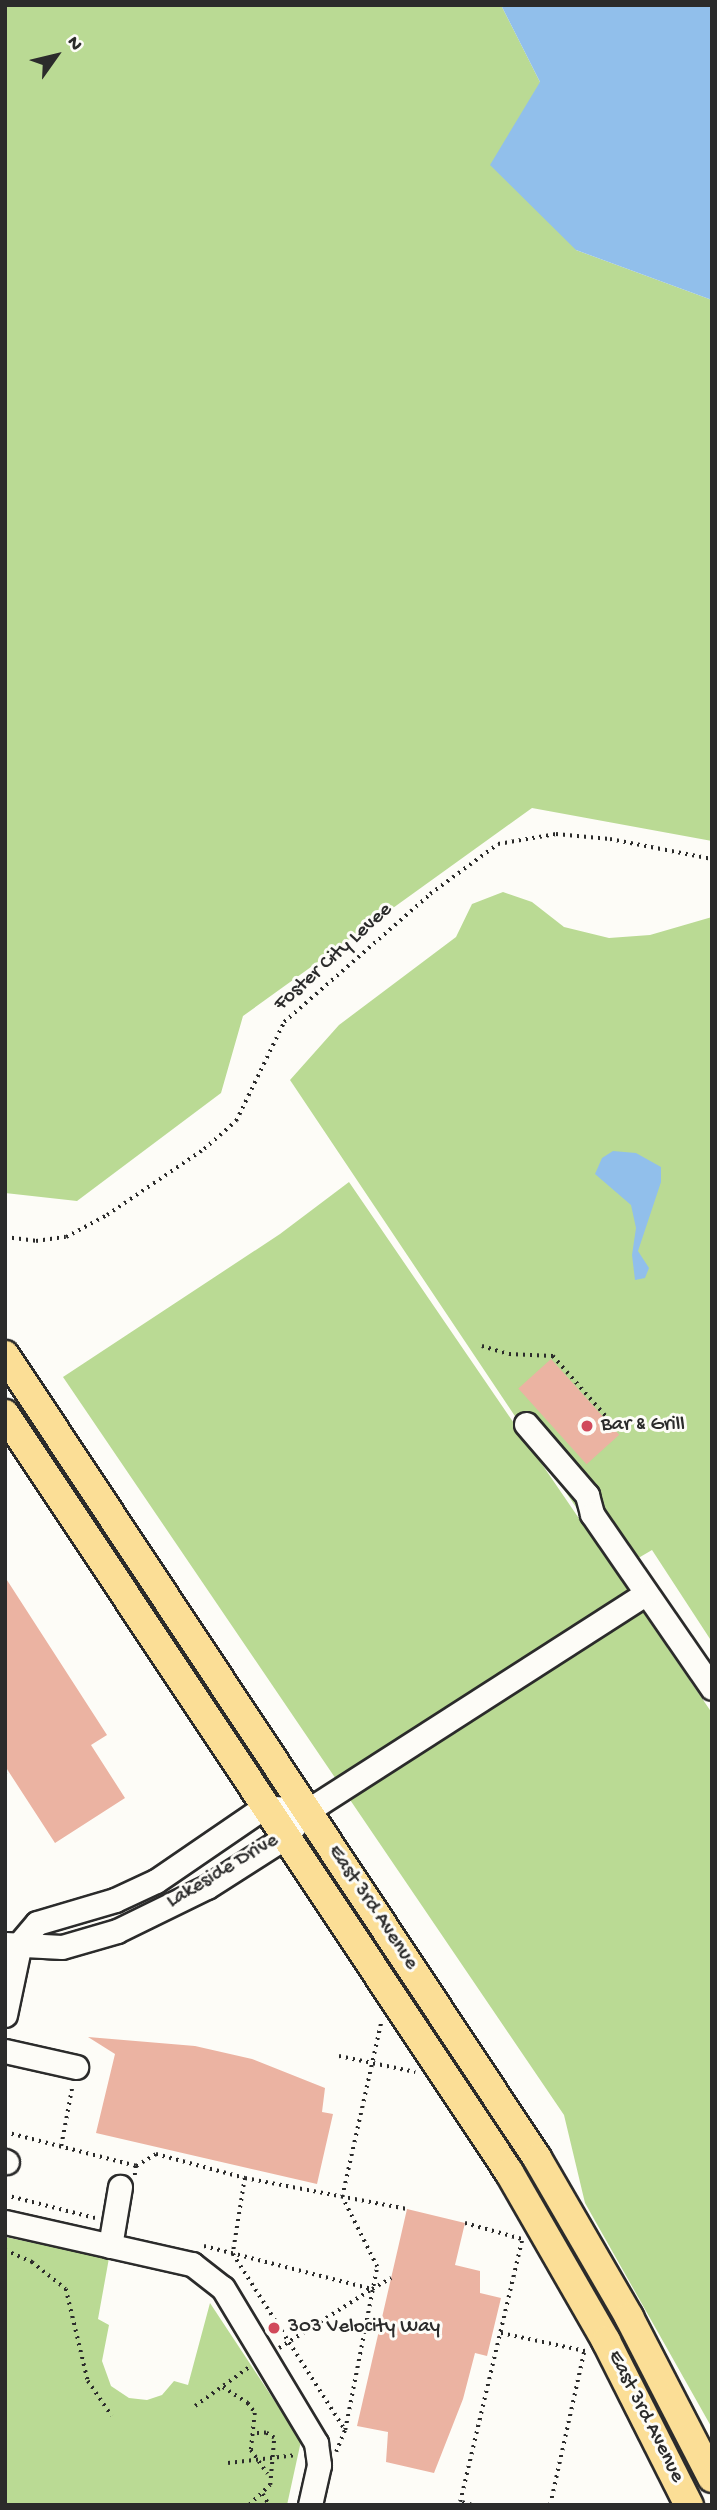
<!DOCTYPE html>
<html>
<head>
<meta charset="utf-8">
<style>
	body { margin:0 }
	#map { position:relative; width:717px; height:2510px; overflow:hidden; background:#fdfcf7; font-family:"Gochi Hand",sans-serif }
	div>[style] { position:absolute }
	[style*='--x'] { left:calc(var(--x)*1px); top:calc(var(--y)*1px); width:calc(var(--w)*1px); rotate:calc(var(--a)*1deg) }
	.green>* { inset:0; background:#bada94 }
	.water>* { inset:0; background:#91bfeb }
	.building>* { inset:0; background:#ebb3a2; transform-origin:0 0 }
	.path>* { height:3.5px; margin-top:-1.75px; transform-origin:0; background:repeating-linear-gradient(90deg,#2b2b2b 0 2px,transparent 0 7px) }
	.roads { filter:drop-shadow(2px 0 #2b2b2b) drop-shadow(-2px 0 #2b2b2b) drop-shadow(0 2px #2b2b2b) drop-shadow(0 -2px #2b2b2b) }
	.minor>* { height:23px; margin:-11.5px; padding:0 11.5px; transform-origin:11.5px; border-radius:11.5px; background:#fdfcf7 }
	.major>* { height:28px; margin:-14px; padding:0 14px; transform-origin:14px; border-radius:14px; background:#fbde96 }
	.dots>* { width:19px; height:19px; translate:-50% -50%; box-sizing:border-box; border:4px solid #fdfcf7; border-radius:50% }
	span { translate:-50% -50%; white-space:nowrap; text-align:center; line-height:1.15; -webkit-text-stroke:6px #fdfcf7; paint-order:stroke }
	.street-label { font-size:21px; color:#2b2b2b }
	.poi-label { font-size:21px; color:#2b2b2b }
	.left { translate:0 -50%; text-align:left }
	.frame { position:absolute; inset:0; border:7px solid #2b2b2b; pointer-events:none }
	.north { position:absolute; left:21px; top:21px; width:70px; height:70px; -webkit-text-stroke:5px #fdfcf7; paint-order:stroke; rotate:56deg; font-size:19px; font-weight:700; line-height:28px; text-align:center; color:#2b2b2b }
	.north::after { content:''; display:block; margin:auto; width:24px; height:32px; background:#2b2b2b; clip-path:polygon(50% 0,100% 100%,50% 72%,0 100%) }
</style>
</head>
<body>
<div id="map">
	<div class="green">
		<div style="clip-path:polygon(5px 5px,501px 5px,540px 82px,576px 250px,712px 300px,712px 841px,532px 808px,243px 1016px,221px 1093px,77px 1201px,5px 1193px)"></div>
		<div style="clip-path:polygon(503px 892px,532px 902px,564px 927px,609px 938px,650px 935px,712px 917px,712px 1642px,652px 1550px,618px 1570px,290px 1080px,339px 1025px,456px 937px,472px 904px)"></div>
		<div style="clip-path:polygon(349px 1182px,712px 1713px,712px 2428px,585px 2203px,564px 2115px,63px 1377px,280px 1234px)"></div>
		<div style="clip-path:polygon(5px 2237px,109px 2258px,98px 2319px,109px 2325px,102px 2361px,111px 2386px,129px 2398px,147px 2400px,162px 2395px,174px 2381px,188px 2385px,210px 2303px,301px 2441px,287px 2505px,5px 2505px)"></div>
	</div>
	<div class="water">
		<div style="clip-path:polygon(501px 5px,712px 5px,712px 300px,576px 250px,490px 165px,540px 82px)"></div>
		<div style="clip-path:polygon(613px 1151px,636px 1153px,661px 1167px,661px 1182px,638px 1251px,649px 1268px,645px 1278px,635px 1280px,632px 1255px,636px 1228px,631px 1205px,595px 1174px,602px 1158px)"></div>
	</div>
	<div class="building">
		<div style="left:551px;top:1359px;width:102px;height:44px;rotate:48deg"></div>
		<div style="clip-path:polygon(5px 1577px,107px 1735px,91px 1745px,125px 1798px,55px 1843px,5px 1766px)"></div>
		<div style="clip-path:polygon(88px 2037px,195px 2046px,252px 2059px,325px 2088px,322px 2112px,333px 2114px,317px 2184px,96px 2133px,115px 2054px)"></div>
		<div style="clip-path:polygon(407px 2209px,465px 2223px,455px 2265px,480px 2271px,480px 2293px,501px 2298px,487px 2356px,475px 2353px,463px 2399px,434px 2473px,386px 2462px,388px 2432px,357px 2426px)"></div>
	</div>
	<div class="path">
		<div style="--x:5;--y:1237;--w:31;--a:7"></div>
		<div style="--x:36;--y:1241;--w:30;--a:-8"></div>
		<div style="--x:66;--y:1237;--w:47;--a:-28.2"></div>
		<div style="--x:107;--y:1215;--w:117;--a:-34.2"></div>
		<div style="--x:204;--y:1149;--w:43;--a:-41.2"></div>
		<div style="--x:236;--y:1121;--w:110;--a:-64.1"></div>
		<div style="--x:284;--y:1022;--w:194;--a:-41.2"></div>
		<div style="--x:430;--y:894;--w:84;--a:-36.3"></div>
		<div style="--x:498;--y:844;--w:59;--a:-9.8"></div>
		<div style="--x:556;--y:834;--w:54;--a:5.3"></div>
		<div style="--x:610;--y:839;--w:104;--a:11.1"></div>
		<div style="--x:482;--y:1346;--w:28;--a:17"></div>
		<div style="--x:509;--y:1354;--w:44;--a:2.6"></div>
		<div style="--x:553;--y:1356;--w:98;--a:48.7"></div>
		<div style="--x:5;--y:1774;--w:5;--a:53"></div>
		<div style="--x:339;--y:2056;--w:78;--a:11.9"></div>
		<div style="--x:5;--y:2132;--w:135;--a:14.5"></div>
		<div style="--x:136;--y:2166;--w:10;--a:96"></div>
		<div style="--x:61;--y:2146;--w:60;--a:-79.4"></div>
		<div style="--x:136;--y:2166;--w:23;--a:-31"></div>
		<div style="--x:156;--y:2154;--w:92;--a:15.1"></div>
		<div style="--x:245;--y:2178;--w:165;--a:10.8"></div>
		<div style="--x:245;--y:2178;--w:77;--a:99"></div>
		<div style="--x:233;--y:2254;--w:209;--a:57.5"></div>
		<div style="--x:345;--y:2430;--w:166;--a:-78.9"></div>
		<div style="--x:377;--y:2267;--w:78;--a:-116.6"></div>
		<div style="--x:342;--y:2197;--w:179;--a:-77.4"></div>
		<div style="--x:5;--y:2195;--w:93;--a:14.3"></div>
		<div style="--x:465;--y:2223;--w:59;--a:15.7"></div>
		<div style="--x:204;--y:2246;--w:173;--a:14.4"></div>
		<div style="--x:372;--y:2289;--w:22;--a:-30"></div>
		<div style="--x:5;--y:2250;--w:30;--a:24"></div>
		<div style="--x:32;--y:2262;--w:43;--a:38.5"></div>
		<div style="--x:66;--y:2289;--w:95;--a:76.6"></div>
		<div style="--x:88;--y:2381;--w:42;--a:55.6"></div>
		<div style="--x:501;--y:2333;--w:86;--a:12.1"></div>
		<div style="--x:279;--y:2348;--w:110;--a:-32.4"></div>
		<div style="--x:223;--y:2387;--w:30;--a:33"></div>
		<div style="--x:248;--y:2403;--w:12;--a:55"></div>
		<div style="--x:255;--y:2413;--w:37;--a:96"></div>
		<div style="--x:251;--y:2450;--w:29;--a:55"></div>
		<div style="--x:195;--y:2406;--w:67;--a:-35.8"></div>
		<div style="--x:336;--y:2452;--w:24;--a:-68"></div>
		<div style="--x:228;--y:2463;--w:69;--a:-6.6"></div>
		<div style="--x:263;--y:2494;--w:13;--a:61"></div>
		<div style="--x:249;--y:2505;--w:29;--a:-44"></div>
		<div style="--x:270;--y:2485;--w:47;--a:-85.1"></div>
		<div style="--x:274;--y:2438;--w:9;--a:-148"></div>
		<div style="--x:266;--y:2433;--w:13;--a:176"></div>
		<div style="--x:471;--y:2505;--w:11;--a:-165"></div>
		<div style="--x:460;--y:2502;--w:270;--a:-76.7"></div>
		<div style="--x:550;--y:2505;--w:157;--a:-77.5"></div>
	</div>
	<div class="roads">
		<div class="minor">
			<div style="--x:526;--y:1424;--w:94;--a:49.3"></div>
			<div style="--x:587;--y:1495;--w:20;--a:75"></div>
			<div style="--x:592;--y:1514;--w:211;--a:55.4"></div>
			<div style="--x:20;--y:1943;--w:26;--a:-50"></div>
			<div style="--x:37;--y:1923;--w:81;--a:-16.4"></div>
			<div style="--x:115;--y:1900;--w:45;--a:-24.9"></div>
			<div style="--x:156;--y:1881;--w:131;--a:-34.4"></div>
			<div style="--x:264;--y:1807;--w:43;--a:5.3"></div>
			<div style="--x:5;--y:1944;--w:57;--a:3"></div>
			<div style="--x:62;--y:1947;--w:57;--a:-16.2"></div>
			<div style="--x:117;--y:1931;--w:100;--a:-26.1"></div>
			<div style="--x:207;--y:1887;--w:91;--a:-32.5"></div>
			<div style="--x:284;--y:1838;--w:35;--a:-50"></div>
			<div style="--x:307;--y:1811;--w:403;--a:-32.7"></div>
			<div style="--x:5;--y:2015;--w:74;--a:-78.2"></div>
			<div style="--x:5;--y:2051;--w:73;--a:12.7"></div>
			<div style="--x:5;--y:2161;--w:2;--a:27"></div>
			<div style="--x:5;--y:2222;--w:192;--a:12.7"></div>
			<div style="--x:192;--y:2264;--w:39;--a:38"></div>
			<div style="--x:223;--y:2288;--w:181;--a:59"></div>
			<div style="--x:316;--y:2443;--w:22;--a:82"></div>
			<div style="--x:319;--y:2465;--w:41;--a:102.7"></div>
			<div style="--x:110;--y:2246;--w:60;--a:-80.4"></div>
		</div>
		<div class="major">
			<div style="--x:5;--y:1355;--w:963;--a:56.47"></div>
			<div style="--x:537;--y:2158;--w:184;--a:59.9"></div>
			<div style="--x:629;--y:2317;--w:181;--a:62.7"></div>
			<div style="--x:5;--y:1414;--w:910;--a:56.38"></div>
			<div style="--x:509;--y:2172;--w:195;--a:60.1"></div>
			<div style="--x:606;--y:2341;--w:184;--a:63.2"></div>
		</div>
	</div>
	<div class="dots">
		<div style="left:587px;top:1426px;background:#d1495b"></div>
		<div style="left:274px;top:2328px;background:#d1495b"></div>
	</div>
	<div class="street-label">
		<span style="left:334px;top:958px;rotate:-42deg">Foster City Levee</span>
		<span style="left:223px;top:1872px;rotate:-31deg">Lakeside Drive</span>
		<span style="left:372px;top:1908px;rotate:56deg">East 3rd Avenue</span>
		<span style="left:645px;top:2417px;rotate:63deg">East 3rd Avenue</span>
	</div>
	<div class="poi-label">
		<span class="left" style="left:601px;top:1426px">Bar &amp; Grill</span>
		<span class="left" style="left:288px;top:2328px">303 Velocity Way</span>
	</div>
	<div class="frame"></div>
	<div class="north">N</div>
</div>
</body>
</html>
